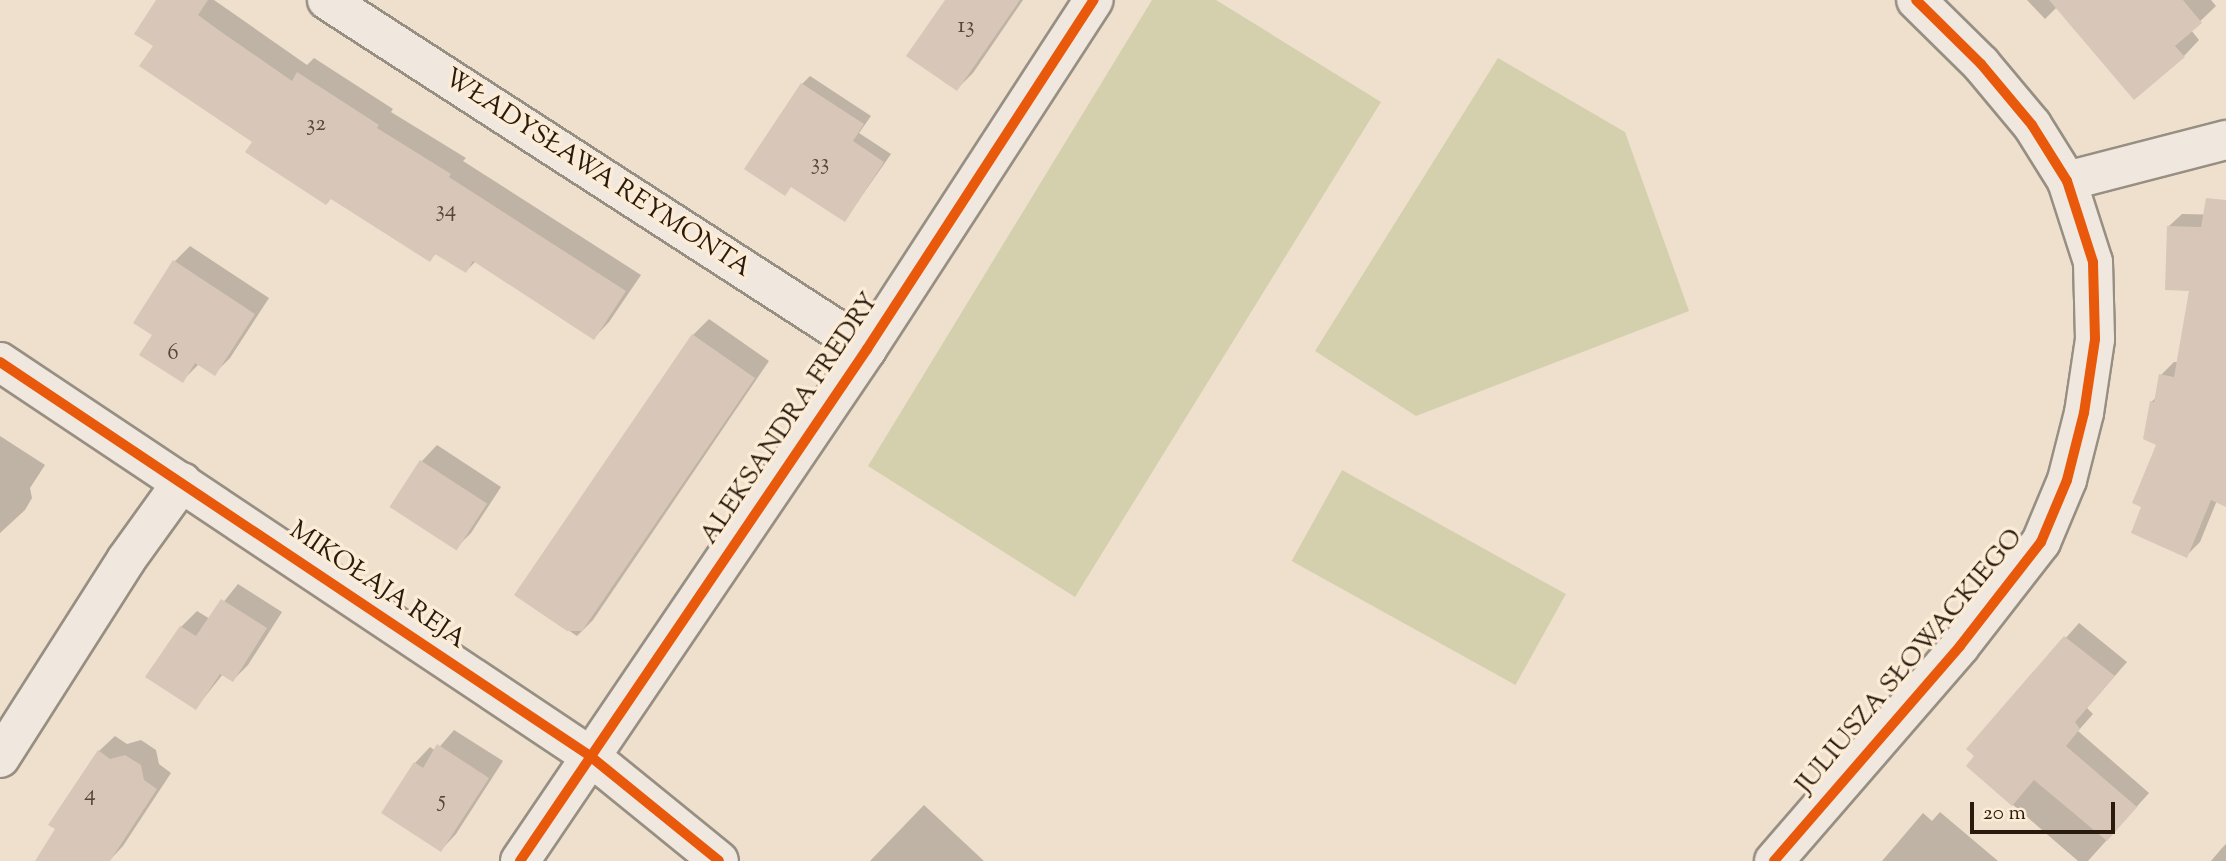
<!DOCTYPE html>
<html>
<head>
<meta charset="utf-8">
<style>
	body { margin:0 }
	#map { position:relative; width:2226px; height:861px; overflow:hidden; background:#eee0cd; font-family:"Sorts Mill Goudy",serif }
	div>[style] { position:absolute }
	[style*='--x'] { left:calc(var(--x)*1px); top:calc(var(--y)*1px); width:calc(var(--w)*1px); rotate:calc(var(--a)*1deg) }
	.green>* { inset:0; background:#d4d0ad; transform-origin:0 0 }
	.shadow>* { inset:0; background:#0003 }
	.building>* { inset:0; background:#d8c6b8; transform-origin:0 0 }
	.roads { filter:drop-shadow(2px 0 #988f83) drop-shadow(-2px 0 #988f83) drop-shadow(0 2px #988f83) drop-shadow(0 -2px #988f83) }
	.street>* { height:38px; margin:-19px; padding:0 19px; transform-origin:19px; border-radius:19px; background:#f0e8df }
	.cycleway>* { height:10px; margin:-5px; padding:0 5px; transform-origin:5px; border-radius:5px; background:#e8590c }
	span { translate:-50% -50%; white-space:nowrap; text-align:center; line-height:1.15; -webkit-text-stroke:7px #fcecd6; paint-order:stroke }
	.number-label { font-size:23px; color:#564639 }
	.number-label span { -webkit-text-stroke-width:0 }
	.street-label { font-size:26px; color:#291a0d }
	.scale { position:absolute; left:1970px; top:802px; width:145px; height:32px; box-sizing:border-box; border:4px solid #291a0d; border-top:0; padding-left:9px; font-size:21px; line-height:24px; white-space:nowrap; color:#291a0d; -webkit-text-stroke:5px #fcecd6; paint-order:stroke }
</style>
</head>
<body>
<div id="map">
	<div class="green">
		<div style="clip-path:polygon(1152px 0,1216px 0,1381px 102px,1075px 597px,868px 466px)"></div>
		<div style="clip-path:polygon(1498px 58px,1625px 132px,1689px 311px,1416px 416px,1315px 351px)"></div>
		<div style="left:1342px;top:470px;width:256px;height:104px;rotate:29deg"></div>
	</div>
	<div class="shadow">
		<div style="clip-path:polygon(158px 0,214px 0,307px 65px,314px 58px,393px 109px,391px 112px,466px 158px,463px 161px,641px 275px,609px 322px,594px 338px,476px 261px,466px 271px,437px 253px,430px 259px,254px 142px,155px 46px)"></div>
		<div style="clip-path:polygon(947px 0,1023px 0,973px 73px,957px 89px)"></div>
		<div style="clip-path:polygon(2027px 0,2211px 0,2216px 6px,2191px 30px,2199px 40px,2184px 56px,2057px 7px,2045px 19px)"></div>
		<div style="clip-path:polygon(810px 76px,871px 116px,859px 133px,891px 154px,845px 220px,802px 84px)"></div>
		<div style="clip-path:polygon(2182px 214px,2226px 215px,2226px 491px,2218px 498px,2200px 542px,2186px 556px,2143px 506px,2158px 444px,2151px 402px,2157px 397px,2161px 375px,2174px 362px,2178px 362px,2191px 289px,2168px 227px)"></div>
		<div style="clip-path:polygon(190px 246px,269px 298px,230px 358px,214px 374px,199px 364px,182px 381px,154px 334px,175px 261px)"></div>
		<div style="clip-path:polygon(709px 319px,769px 361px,593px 620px,577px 636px,516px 595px,693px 335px)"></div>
		<div style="clip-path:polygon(0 436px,45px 465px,30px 488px,32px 498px,25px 510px,0 533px)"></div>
		<div style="clip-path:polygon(437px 445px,501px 487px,471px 533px,456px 548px,392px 506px,422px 461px)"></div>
		<div style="clip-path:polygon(238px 584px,282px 612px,248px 665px,233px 680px,223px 674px,196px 708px,147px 676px,181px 627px,197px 611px,210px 619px)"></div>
		<div style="clip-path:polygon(2079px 623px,2127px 662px,2087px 708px,2093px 714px,2078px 731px,2149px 793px,2088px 861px,2078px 861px,1968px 766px,1977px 755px,1969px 748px)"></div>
		<div style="clip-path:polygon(454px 730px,503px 761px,456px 834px,441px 850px,415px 763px,430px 747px,436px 751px)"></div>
		<div style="clip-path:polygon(115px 736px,127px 744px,141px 740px,156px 750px,159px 764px,171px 773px,123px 846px,109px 861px,42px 861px,99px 751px)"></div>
		<div style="clip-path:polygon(924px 805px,984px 861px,870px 861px)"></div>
		<div style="clip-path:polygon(1940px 812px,1998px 861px,1882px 861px,1923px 813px,1932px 821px)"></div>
		<div style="clip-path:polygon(2226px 844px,2226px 861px,2211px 861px,2222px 848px)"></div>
	</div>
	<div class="building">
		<div style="clip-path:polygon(156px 0,208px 0,198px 15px,220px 31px,292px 81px,297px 72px,379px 125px,377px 128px,451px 174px,449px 177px,626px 291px,594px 340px,473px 261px,466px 273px,435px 254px,430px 262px,331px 199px,326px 205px,245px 152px,252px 142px,139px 66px,153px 46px,134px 34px)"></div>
		<div style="clip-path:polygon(945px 0,1020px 0,957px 91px,906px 56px)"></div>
		<div style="clip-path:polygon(2049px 0,2183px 0,2202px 23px,2175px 46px,2185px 57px,2134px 100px)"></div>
		<div style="clip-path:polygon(801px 83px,864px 124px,853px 141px,884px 162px,845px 222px,791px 187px,785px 196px,744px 169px)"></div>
		<div style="clip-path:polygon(2206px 198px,2226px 200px,2226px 507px,2211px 500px,2187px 558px,2131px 533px,2141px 507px,2132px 503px,2156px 445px,2143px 439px,2150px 401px,2154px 402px,2159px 374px,2174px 377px,2189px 291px,2165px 290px,2167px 226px,2201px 227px)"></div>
		<div style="clip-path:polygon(173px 260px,255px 314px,215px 376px,195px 363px,183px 383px,139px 355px,152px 335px,133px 323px)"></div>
		<div style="clip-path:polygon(692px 334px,755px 378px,582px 631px,567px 631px,514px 595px)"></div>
		<div style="left:420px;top:460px;width:80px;height:56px;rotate:33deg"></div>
		<div style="clip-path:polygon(221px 599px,267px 628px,233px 682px,220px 674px,196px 710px,145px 677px,180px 626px,196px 636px)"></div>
		<div style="clip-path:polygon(2064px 636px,2115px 676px,2075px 722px,2080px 729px,2066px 746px,2137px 807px,2107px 841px,2034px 780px,2012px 806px,1966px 766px,1974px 756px,1966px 749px)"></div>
		<div style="clip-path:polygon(437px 744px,489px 778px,441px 852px,381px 813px,414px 762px,423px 768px)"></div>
		<div style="clip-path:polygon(98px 750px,110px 759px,125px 755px,141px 765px,144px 780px,157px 789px,110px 861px,35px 861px,55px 829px,48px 825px)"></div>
	</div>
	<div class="roads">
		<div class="street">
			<div style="--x:327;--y:0;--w:643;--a:32.87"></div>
			<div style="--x:2067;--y:181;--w:164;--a:-14.5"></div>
			<div style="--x:0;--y:362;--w:709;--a:33.73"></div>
			<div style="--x:590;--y:756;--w:166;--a:39.1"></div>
			<div style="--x:0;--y:758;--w:235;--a:-57.5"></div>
			<div style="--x:126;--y:560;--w:96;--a:-54.3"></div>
			<div style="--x:520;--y:861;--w:619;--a:-55.87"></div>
			<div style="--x:867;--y:349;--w:416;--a:-57"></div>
			<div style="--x:1774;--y:861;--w:284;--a:-49.1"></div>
			<div style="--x:1960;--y:646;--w:132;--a:-52.1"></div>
			<div style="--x:2041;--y:542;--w:67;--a:-67.2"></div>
			<div style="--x:2067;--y:480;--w:69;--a:-75.8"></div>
			<div style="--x:2084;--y:413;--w:75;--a:-81.5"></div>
			<div style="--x:2095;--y:339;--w:77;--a:-91.5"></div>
			<div style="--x:2093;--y:262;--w:85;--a:-107.8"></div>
			<div style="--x:2067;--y:181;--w:66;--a:-122"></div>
			<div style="--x:2032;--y:125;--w:80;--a:-129.9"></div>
			<div style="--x:1981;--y:64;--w:91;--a:-135.4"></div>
		</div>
	</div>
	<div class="cycleway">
		<div style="--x:0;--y:362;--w:709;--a:33.73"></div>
		<div style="--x:590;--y:756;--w:166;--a:39.1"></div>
		<div style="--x:520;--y:861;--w:619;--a:-55.87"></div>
		<div style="--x:867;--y:349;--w:416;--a:-57"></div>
		<div style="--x:1774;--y:861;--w:284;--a:-49.1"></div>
		<div style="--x:1960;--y:646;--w:132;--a:-52.1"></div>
		<div style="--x:2041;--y:542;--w:67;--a:-67.2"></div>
		<div style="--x:2067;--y:480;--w:69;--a:-75.8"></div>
		<div style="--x:2084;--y:413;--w:75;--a:-81.5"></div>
		<div style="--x:2095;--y:339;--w:77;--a:-91.5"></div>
		<div style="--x:2093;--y:262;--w:85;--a:-107.8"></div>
		<div style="--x:2067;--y:181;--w:66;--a:-122"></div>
		<div style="--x:2032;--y:125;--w:80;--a:-129.9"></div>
		<div style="--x:1981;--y:64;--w:91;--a:-135.4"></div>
	</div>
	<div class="number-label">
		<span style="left:966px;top:27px">13</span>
		<span style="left:316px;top:125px">32</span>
		<span style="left:820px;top:164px">33</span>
		<span style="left:446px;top:211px">34</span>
		<span style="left:173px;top:354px">6</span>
		<span style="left:90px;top:795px">4</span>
		<span style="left:442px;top:801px">5</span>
	</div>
	<div class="street-label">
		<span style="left:597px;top:174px;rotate:33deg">WŁADYSŁAWA REYMONTA</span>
		<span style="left:790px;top:419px;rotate:-56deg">ALEKSANDRA FREDRY</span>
		<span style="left:377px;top:586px;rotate:34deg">MIKOŁAJA REJA</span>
		<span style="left:1910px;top:662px;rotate:-50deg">JULIUSZA SŁOWACKIEGO</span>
	</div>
	<div class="scale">20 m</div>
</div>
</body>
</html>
